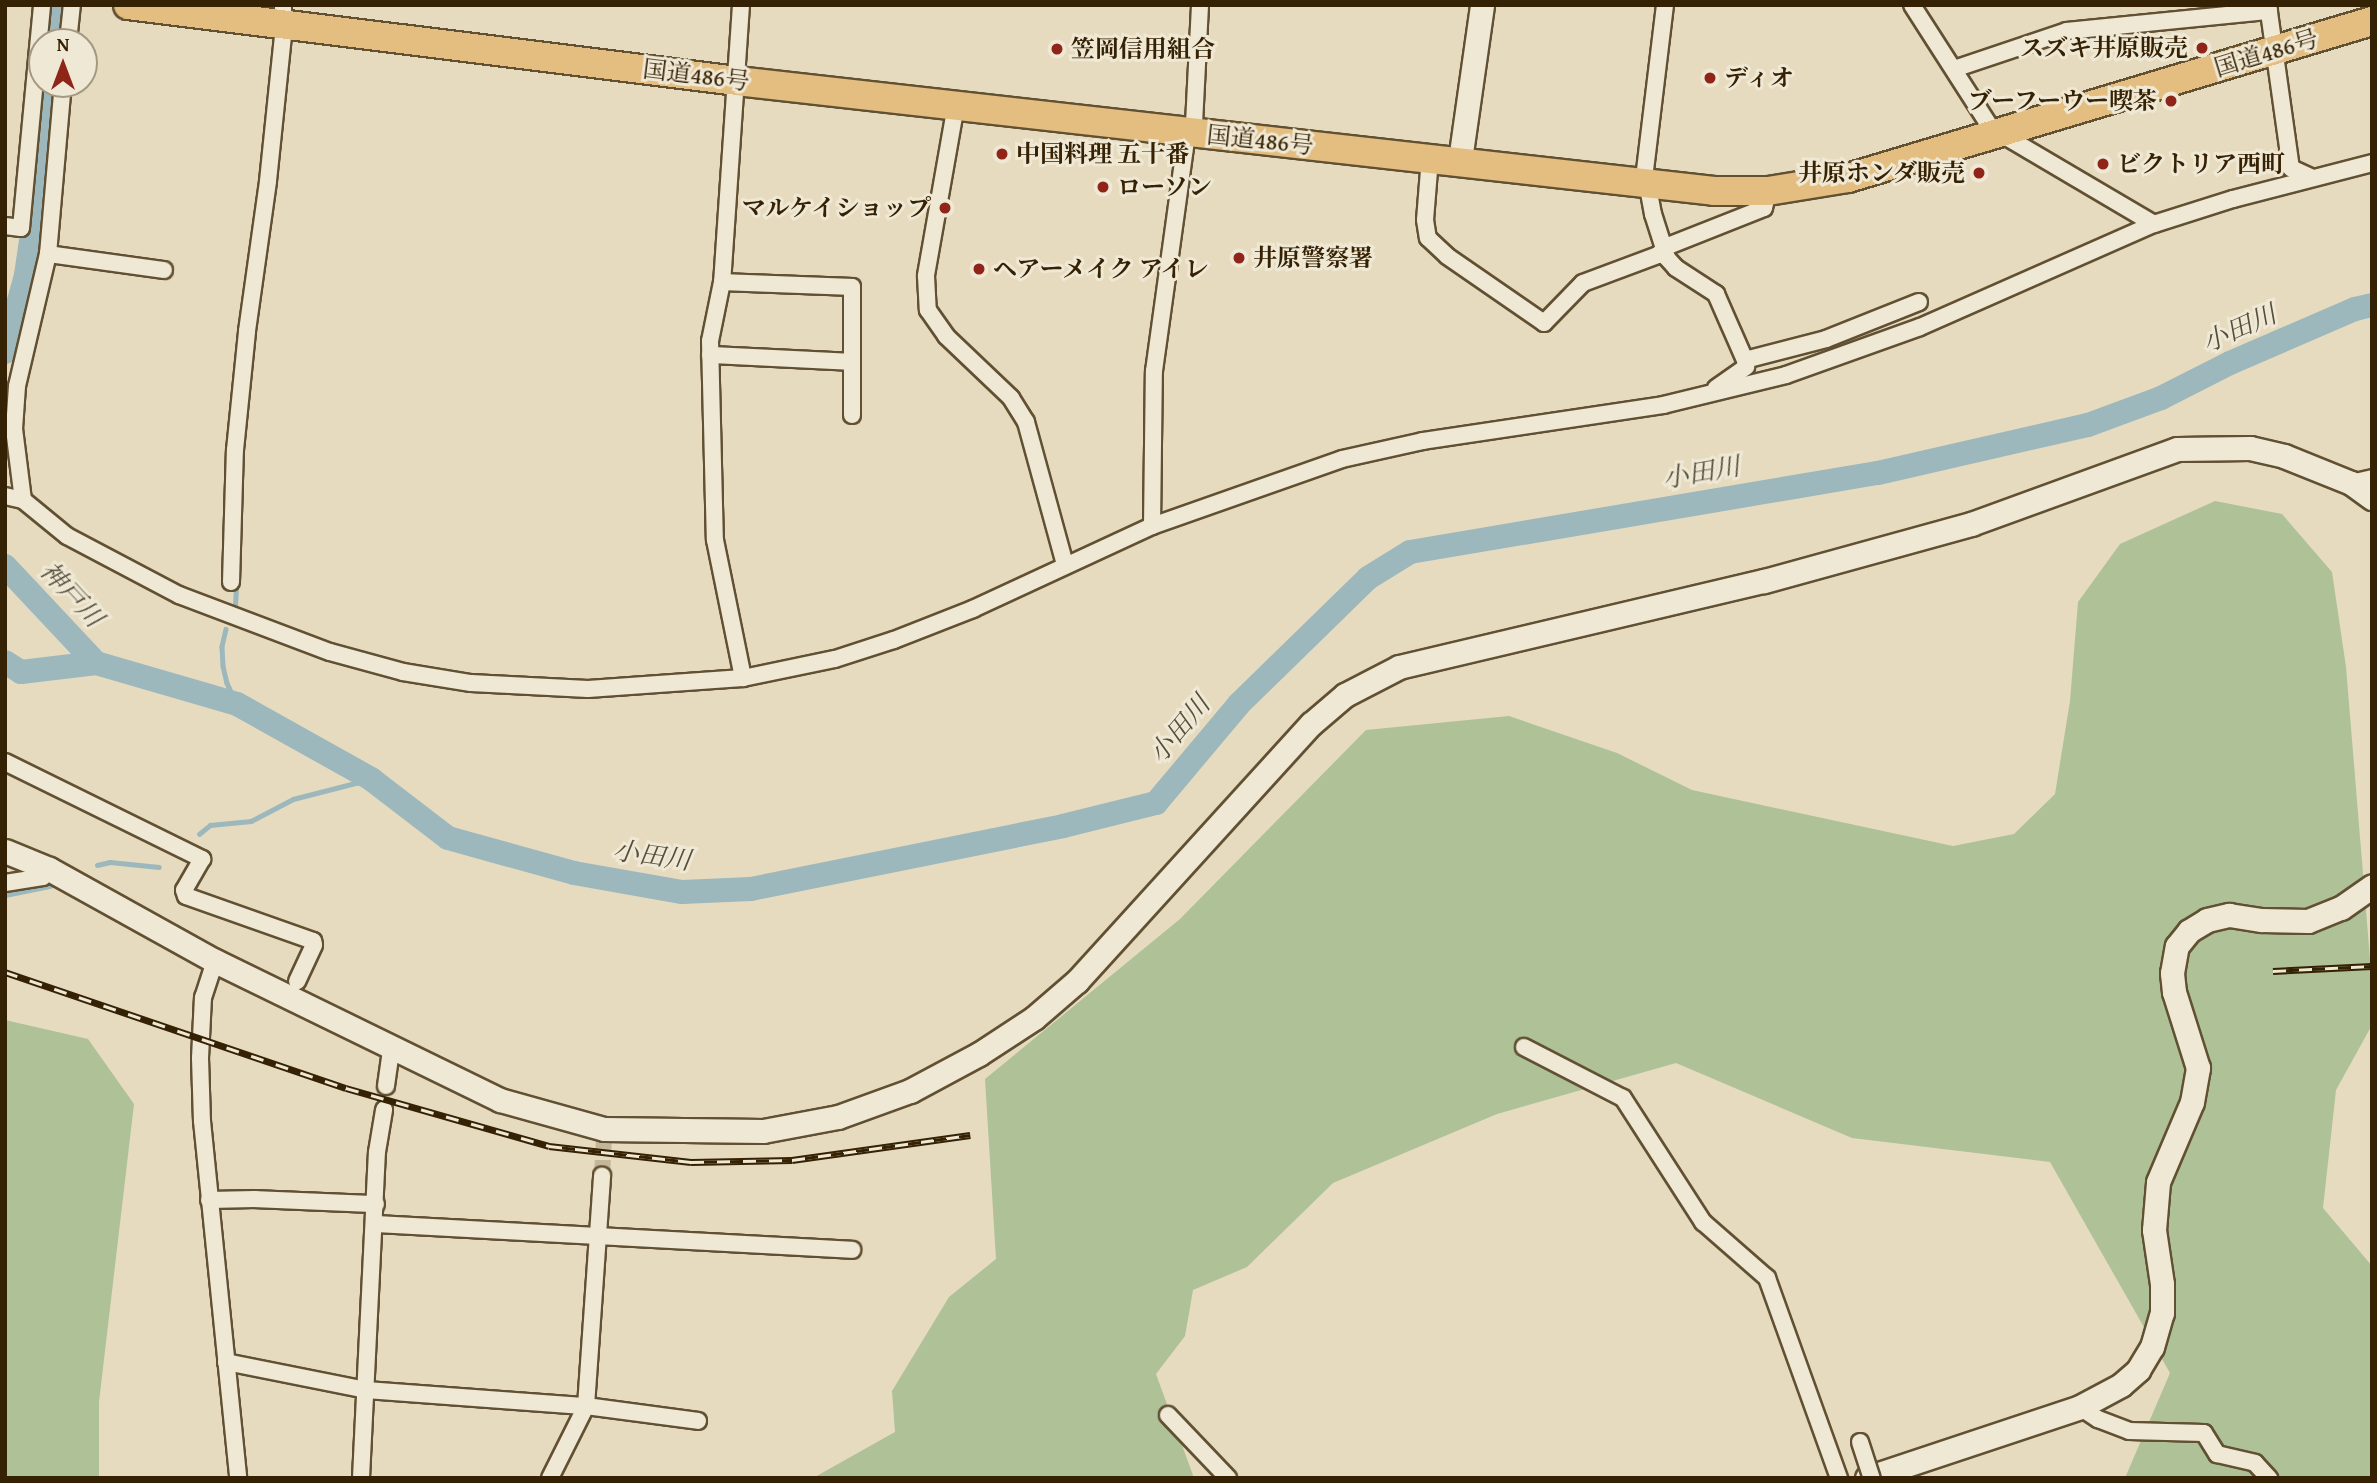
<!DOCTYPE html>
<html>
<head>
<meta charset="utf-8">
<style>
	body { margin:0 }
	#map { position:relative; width:2377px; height:1483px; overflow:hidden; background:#e6dbbf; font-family:"Gentium Book Plus","Noto Serif JP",serif }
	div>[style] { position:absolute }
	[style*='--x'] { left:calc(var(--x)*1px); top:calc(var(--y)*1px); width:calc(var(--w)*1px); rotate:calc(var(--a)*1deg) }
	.green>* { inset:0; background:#aec197 }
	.stream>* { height:4.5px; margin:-2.25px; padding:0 2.25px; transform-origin:2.25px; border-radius:2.25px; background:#9cb8bd }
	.river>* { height:24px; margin:-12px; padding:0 12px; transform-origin:12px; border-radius:12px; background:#9cb8bd }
	.street-tunnel>* { height:16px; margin-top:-8px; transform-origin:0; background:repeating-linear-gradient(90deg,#c3b699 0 16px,transparent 0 24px) }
	.roads { filter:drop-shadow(2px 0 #615032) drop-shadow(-2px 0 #615032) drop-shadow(0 2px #615032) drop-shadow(0 -2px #615032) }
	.street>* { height:16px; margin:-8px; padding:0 8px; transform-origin:8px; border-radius:8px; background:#efe8d5 }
	.secondary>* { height:23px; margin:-11.5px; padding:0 11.5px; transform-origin:11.5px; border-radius:11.5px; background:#efe8d5 }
	.highway>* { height:28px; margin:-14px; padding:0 14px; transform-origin:14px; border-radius:14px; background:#e3be80 }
	.rail>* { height:7px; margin-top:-3.5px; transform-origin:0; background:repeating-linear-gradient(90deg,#efe8d5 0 13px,#352103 0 26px); box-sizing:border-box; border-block:2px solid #352103 }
	.bridges { filter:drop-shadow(2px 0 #615032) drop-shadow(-2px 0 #615032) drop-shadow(0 2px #615032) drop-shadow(0 -2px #615032) }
	.street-bridge>* { height:16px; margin:-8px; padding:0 8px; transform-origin:8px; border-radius:8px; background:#efe8d5 }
	.dots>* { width:19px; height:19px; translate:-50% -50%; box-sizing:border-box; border:4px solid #efe8d5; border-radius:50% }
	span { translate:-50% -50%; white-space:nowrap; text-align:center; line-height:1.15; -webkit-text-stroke:6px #efe8d5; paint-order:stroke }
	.poi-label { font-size:24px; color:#352103; font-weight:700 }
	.right { translate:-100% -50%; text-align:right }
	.left { translate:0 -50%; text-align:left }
	.street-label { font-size:24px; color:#352103 }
	.water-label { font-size:26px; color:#544e3b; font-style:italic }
	.frame { position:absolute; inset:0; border:7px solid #352103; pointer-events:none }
	.north { position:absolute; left:28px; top:28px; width:70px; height:70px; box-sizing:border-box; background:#efe8d5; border:2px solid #a59881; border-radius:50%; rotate:0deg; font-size:19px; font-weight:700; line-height:28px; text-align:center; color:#352103 }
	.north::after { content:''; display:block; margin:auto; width:24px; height:32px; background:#8f2418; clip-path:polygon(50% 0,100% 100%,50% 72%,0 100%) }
</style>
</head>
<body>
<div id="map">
	<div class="green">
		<div style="clip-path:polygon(2215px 501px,2282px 514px,2332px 572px,2346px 667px,2372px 983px,2372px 1025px,2336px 1090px,2323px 1208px,2372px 1266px,2372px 1478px,2125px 1478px,2170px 1373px,2050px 1162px,1852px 1138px,1676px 1063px,1497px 1114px,1333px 1183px,1247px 1267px,1193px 1290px,1185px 1336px,1156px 1374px,1194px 1478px,813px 1478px,895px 1432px,892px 1391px,949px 1297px,996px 1259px,985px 1079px,1180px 919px,1366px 730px,1509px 716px,1617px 753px,1692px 790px,1953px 846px,2014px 834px,2055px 794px,2070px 701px,2078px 602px,2120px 544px)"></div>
		<div style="clip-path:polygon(5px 1020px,88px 1039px,134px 1104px,99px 1402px,99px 1478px,5px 1478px)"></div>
	</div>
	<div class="stream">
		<div style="--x:235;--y:606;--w:22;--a:-87"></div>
		<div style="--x:226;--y:629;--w:18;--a:103"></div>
		<div style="--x:222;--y:647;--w:19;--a:87"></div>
		<div style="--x:223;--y:666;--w:17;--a:77"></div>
		<div style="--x:227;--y:683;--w:23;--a:65"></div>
		<div style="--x:199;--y:834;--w:14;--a:-39"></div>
		<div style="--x:210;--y:825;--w:41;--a:-5.6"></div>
		<div style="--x:251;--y:821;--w:47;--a:-27.6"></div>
		<div style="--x:293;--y:799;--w:81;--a:-14.4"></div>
		<div style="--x:97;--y:865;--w:13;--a:-13"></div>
		<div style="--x:110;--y:862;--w:49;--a:5.8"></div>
		<div style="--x:5;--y:895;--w:46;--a:-11.3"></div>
	</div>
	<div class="river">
		<div style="--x:52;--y:42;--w:37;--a:-87"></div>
		<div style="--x:5;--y:352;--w:80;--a:-74.7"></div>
		<div style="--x:26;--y:275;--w:111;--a:-81.7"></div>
		<div style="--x:42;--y:165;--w:81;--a:-85.1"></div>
		<div style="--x:5;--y:566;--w:133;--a:46.8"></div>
		<div style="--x:5;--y:662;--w:19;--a:32"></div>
		<div style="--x:21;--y:672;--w:76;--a:-6.8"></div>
		<div style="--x:96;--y:663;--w:147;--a:16.2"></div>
		<div style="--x:237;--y:704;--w:154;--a:29.2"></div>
		<div style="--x:371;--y:779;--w:97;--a:37.5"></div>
		<div style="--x:448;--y:838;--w:131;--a:15.5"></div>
		<div style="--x:574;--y:873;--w:110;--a:10"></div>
		<div style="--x:682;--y:892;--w:69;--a:-2.5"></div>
		<div style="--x:751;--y:889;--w:318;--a:-11.4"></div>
		<div style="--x:1063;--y:826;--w:96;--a:-13.9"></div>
		<div style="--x:1156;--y:803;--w:129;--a:-50"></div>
		<div style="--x:1239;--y:704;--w:180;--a:-44.3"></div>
		<div style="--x:1368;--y:578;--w:49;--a:-31.8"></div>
		<div style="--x:1410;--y:552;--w:475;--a:-9.6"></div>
		<div style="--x:1878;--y:473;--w:215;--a:-12.9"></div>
		<div style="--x:2088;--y:425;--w:78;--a:-20.3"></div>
		<div style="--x:2161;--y:398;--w:77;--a:-26.9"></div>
		<div style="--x:2230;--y:363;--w:136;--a:-23.4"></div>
		<div style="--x:2355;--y:309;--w:17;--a:-13"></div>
	</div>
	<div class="street-tunnel">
		<div style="--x:602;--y:1176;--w:37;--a:-87"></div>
	</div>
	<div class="roads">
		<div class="street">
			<div style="--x:741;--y:5;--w:278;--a:93.9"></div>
			<div style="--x:722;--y:282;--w:60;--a:101.5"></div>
			<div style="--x:710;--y:341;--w:199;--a:88.6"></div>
			<div style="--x:715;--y:540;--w:141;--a:78.5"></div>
			<div style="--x:1665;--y:5;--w:167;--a:96.9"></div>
			<div style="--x:1645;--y:171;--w:44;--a:79.5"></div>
			<div style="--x:1653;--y:214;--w:46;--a:72.3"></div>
			<div style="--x:1667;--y:258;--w:13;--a:48"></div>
			<div style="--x:1676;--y:268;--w:48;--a:33"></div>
			<div style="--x:1716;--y:294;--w:72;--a:66.3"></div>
			<div style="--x:1745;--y:360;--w:84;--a:-14.5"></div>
			<div style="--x:1826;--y:339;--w:100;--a:-21.7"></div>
			<div style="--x:1912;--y:5;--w:146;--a:57.3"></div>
			<div style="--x:1991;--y:128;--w:189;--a:30.5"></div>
			<div style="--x:2268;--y:5;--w:165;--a:82"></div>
			<div style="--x:2291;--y:168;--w:21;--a:25"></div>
			<div style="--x:68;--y:42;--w:37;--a:-84"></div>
			<div style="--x:1954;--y:69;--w:119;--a:-18.6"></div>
			<div style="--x:2067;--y:31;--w:203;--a:-5.7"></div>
			<div style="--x:956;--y:105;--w:174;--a:100"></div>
			<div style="--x:926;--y:276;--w:34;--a:87"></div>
			<div style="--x:928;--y:310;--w:32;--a:55"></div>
			<div style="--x:946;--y:336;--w:90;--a:43.6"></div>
			<div style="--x:1011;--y:398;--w:28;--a:58"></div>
			<div style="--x:1026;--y:422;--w:148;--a:74.7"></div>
			<div style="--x:1430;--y:158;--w:62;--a:94.6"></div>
			<div style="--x:1425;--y:220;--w:18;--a:81"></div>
			<div style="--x:1428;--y:238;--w:26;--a:43"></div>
			<div style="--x:1447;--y:256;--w:118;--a:34.6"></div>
			<div style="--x:1544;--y:323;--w:56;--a:-45.7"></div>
			<div style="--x:1583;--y:283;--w:80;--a:-20.5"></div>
			<div style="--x:1658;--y:255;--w:13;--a:-42"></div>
			<div style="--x:1668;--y:246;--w:103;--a:-21.6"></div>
			<div style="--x:1764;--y:208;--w:17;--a:-77"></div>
			<div style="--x:5;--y:226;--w:16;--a:7"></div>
			<div style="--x:21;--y:228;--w:224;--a:-84.6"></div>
			<div style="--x:48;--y:254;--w:117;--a:7.9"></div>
			<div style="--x:722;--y:282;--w:130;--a:2.2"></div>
			<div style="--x:852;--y:287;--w:128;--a:90"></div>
			<div style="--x:710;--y:355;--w:141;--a:2.8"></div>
			<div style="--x:1716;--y:388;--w:37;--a:-35"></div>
			<div style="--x:2351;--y:483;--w:22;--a:-13"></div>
			<div style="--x:5;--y:496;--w:18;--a:13"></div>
			<div style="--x:23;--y:500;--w:57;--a:39.3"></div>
			<div style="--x:67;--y:536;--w:127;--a:27.8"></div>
			<div style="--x:179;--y:595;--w:161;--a:20.7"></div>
			<div style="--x:330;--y:652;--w:76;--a:15.3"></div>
			<div style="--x:403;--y:672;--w:69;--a:9.2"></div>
			<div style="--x:471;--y:683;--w:117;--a:2.9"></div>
			<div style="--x:588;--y:689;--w:155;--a:-4.1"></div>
			<div style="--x:743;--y:678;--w:94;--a:-11.7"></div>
			<div style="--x:835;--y:659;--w:62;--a:-17.9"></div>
			<div style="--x:894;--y:640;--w:85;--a:-21.4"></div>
			<div style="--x:973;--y:609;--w:197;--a:-24.9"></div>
			<div style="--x:1152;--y:526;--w:201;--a:-19.4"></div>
			<div style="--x:1342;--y:459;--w:83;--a:-12.5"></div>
			<div style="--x:1423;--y:441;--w:243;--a:-8.5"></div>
			<div style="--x:1663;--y:405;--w:127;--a:-13.7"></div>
			<div style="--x:1786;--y:375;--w:142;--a:-19.7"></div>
			<div style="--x:1920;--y:327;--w:256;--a:-23.8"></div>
			<div style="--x:2154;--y:224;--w:83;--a:-17.6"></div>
			<div style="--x:2233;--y:199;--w:144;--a:-14.5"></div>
			<div style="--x:23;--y:500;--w:72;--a:-97.2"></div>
			<div style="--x:14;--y:429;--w:43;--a:-86"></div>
			<div style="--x:17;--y:386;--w:136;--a:-76.8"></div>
			<div style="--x:48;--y:254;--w:171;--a:-85"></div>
			<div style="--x:1152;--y:526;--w:155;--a:-89.3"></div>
			<div style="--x:1154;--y:371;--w:232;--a:-82.1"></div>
			<div style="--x:1186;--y:141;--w:19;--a:-65"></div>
			<div style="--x:1194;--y:124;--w:119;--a:-87.1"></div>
			<div style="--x:231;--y:582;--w:132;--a:-88.3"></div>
			<div style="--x:235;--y:450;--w:120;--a:-84.2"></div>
			<div style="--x:247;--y:331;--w:151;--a:-82"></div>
			<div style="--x:268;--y:181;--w:146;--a:-84.1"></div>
			<div style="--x:283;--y:36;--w:31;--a:-90"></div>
			<div style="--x:5;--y:762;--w:220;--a:26.2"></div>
			<div style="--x:202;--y:859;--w:36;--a:120"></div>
			<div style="--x:184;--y:890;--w:6;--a:72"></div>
			<div style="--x:186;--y:896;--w:135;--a:19.5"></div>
			<div style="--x:313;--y:941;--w:4;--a:76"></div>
			<div style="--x:314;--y:945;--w:40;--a:115"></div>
			<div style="--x:5;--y:883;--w:38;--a:-9"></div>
			<div style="--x:43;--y:877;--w:10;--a:-53"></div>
			<div style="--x:215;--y:961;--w:38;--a:108"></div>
			<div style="--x:203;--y:997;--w:61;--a:92.8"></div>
			<div style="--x:200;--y:1058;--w:63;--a:88.2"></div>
			<div style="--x:202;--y:1121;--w:359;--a:84.2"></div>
			<div style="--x:1524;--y:1047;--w:111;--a:27.3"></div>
			<div style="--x:1623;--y:1098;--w:148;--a:57.2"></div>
			<div style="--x:1703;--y:1222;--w:85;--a:41.2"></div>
			<div style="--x:1767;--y:1278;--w:213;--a:70.2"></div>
			<div style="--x:386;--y:1086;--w:37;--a:-82"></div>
			<div style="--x:209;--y:1200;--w:46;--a:-1.2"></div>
			<div style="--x:255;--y:1199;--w:121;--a:2.4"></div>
			<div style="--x:375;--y:1224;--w:478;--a:3.1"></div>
			<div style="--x:226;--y:1362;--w:143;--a:11.3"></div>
			<div style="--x:366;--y:1390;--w:221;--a:4.2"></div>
			<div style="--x:586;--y:1406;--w:113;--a:7.6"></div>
			<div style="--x:2080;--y:1407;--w:22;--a:34"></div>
			<div style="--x:2098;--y:1419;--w:33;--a:21"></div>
			<div style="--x:2129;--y:1431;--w:75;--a:1.5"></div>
			<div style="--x:2204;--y:1433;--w:25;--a:58"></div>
			<div style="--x:2217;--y:1454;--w:39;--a:13"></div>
			<div style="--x:2255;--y:1463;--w:21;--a:47"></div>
			<div style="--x:1168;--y:1415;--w:87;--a:46.4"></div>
			<div style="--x:361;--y:1478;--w:326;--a:-87.2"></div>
			<div style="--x:377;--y:1152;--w:43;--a:-80.5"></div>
			<div style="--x:550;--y:1478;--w:80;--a:-63.4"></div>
			<div style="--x:586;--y:1406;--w:231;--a:-86"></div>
		</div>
		<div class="secondary">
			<div style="--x:1460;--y:160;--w:157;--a:-81.9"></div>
			<div style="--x:5;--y:851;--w:48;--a:22.2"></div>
			<div style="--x:49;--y:869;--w:190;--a:29"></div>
			<div style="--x:215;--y:961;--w:317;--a:26"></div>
			<div style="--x:500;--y:1100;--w:108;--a:15.6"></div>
			<div style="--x:604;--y:1129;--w:159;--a:0.7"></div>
			<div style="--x:763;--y:1131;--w:76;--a:-10.6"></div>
			<div style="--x:838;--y:1117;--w:77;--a:-19.9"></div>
			<div style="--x:910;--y:1091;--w:78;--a:-28.2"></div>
			<div style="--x:979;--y:1054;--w:66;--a:-33.2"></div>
			<div style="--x:1034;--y:1018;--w:57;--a:-40.7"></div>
			<div style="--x:1077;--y:981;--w:348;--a:-47.7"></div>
			<div style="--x:1311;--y:724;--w:45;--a:-40.5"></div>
			<div style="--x:1345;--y:695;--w:61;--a:-27.4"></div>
			<div style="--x:1399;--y:667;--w:375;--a:-13.3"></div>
			<div style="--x:1764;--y:581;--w:215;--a:-15.4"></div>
			<div style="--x:1971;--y:524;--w:219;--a:-20"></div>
			<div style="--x:2177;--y:449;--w:73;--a:-0.8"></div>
			<div style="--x:2250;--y:448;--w:35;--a:13"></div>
			<div style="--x:2284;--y:456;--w:72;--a:21.9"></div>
			<div style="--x:2351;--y:483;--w:26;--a:36"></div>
			<div style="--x:1867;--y:1478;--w:225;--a:-18.4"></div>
			<div style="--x:2080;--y:1407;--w:47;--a:-28.2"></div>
			<div style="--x:2121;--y:1385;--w:23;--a:-41"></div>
			<div style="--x:2138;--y:1370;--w:27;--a:-59"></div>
			<div style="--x:2152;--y:1347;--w:35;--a:-74"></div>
			<div style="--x:2162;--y:1313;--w:29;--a:-90"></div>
			<div style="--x:2162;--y:1284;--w:55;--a:-98.4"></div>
			<div style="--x:2154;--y:1230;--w:48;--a:-85.2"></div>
			<div style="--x:2158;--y:1182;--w:87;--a:-67"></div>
			<div style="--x:2192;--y:1102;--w:35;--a:-80"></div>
			<div style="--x:2198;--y:1068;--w:80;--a:-107.5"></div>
			<div style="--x:2174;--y:992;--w:19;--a:-96"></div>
			<div style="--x:2172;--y:973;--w:27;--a:-80"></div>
			<div style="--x:2177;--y:946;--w:19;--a:-51"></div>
			<div style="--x:2189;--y:931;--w:21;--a:-31"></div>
			<div style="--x:2207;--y:920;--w:23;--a:-13"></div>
			<div style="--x:2229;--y:915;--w:33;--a:9"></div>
			<div style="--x:2262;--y:920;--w:46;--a:1.2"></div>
			<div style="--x:2308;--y:921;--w:35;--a:-22"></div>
			<div style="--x:2341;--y:908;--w:38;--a:-35"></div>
		</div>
		<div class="highway">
			<div style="--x:128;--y:5;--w:614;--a:7.11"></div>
			<div style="--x:737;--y:81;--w:983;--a:6.42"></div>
			<div style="--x:1714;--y:191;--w:54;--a:0"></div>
			<div style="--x:1768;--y:191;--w:81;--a:-9.2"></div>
			<div style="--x:1848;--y:178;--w:547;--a:-16.68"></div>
		</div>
	</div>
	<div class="rail">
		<div style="--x:2273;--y:971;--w:99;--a:-2.9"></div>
		<div style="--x:5;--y:972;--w:360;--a:18.8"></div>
		<div style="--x:346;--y:1088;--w:211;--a:15.9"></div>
		<div style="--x:549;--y:1146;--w:143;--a:6.4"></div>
		<div style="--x:691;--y:1162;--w:101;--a:-1.1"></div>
		<div style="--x:792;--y:1160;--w:180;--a:-8"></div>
	</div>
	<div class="bridges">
		<div class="street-bridge">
			<div style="--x:1860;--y:1442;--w:38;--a:72"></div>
		</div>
	</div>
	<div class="dots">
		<div style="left:2202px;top:48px;background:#8f2418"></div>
		<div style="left:1057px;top:49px;background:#8f2418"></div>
		<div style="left:1710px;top:78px;background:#8f2418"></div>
		<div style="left:2171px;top:101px;background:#8f2418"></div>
		<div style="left:1002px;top:154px;background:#8f2418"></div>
		<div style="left:2103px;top:164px;background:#8f2418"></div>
		<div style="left:1979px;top:173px;background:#8f2418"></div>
		<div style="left:1103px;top:187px;background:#8f2418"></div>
		<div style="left:945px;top:208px;background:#8f2418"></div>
		<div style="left:1239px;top:258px;background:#8f2418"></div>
		<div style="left:979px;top:269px;background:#8f2418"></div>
	</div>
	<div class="poi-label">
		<span class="right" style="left:2188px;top:48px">スズキ井原販売</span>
		<span class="left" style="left:1071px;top:49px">笠岡信用組合</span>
		<span class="left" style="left:1724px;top:78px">ディオ</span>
		<span class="right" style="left:2157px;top:101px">ブーフーウー喫茶</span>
		<span class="left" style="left:1016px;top:154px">中国料理 五十番</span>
		<span class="left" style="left:2117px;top:164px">ビクトリア西町</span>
		<span class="right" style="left:1965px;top:173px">井原ホンダ販売</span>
		<span class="left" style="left:1117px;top:187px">ローソン</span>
		<span class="right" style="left:931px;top:208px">マルケイショップ</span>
		<span class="left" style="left:1253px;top:258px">井原警察署</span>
		<span class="left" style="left:993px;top:269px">ヘアーメイク アイレ</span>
	</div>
	<div class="street-label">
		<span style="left:2266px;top:53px;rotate:-17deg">国道486号</span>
		<span style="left:696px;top:75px;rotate:7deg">国道486号</span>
		<span style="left:1260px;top:140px;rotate:6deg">国道486号</span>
	</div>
	<div class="water-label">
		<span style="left:2239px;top:328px;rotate:-24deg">小田川</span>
		<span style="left:1701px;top:472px;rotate:-10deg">小田川</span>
		<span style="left:72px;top:594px;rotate:47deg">神戸川</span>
		<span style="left:1179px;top:729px;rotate:-50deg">小田川</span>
		<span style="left:652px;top:855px;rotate:8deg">小田川</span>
	</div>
	<div class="frame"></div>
	<div class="north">N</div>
</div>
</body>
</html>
